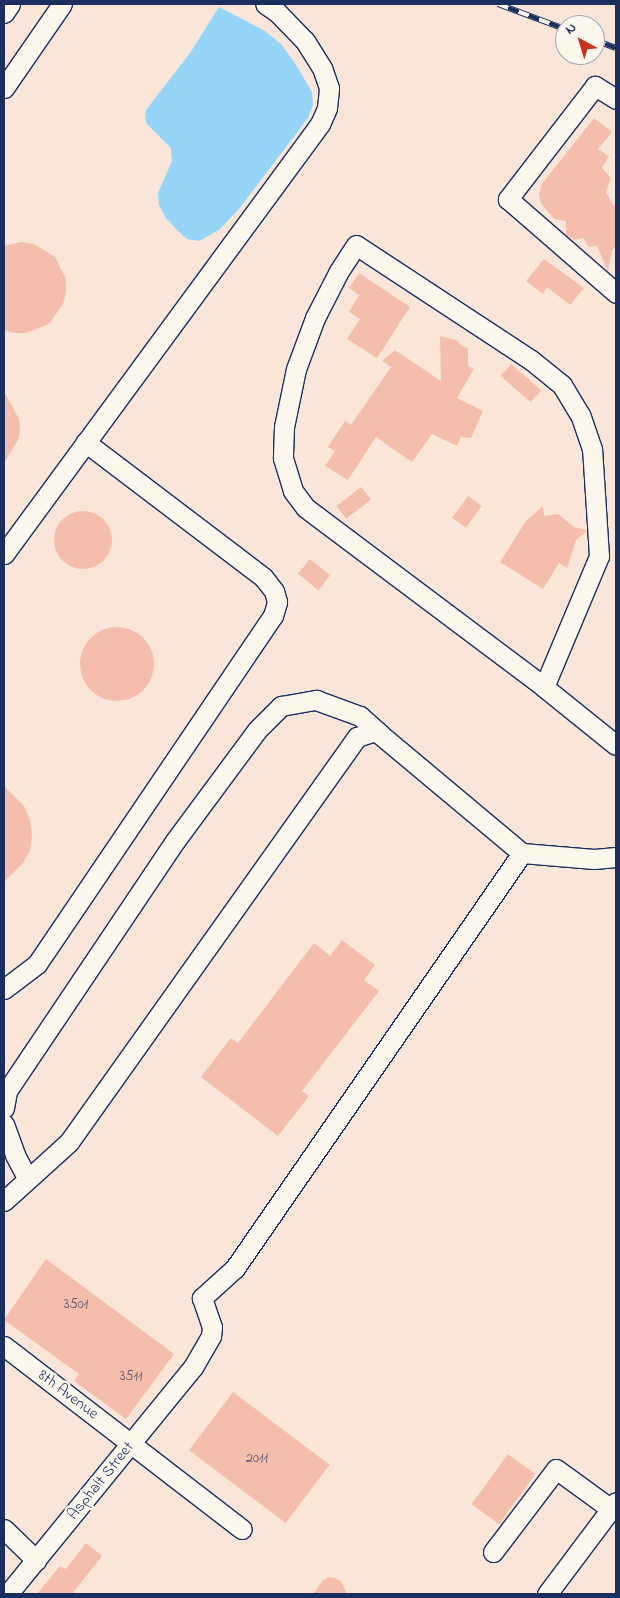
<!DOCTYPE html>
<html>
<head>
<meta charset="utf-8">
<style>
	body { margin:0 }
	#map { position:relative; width:620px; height:1598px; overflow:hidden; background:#fbf7ec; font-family:"Indie Flower",sans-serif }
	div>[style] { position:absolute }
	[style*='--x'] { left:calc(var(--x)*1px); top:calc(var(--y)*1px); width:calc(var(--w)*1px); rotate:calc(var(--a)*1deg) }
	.built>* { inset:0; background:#f9e6d9 }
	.water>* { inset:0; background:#96d5f8 }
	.building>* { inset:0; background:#f5bdac; transform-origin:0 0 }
	.round { border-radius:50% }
	.roads { filter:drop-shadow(1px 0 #1b2f5e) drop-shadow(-1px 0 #1b2f5e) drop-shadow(0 1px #1b2f5e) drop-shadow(0 -1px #1b2f5e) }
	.minor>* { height:19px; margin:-9.5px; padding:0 9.5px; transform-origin:9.5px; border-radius:9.5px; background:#fbf7ec }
	.rail>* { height:5.5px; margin-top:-2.75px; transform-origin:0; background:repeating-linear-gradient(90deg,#fbf7ec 0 11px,#1b2f5e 0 22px); box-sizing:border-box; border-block:1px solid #1b2f5e }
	span { translate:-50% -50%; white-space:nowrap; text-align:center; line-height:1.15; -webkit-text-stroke:5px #fbf7ec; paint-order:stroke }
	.number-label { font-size:14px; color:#525272 }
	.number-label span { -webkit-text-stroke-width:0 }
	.street-label { font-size:16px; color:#1b2f5e }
	.frame { position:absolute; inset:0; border:5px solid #1b2f5e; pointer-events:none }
	.north { position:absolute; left:555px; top:15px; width:50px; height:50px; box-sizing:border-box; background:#fbf7ec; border:1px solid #a1a7b3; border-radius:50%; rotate:321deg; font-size:14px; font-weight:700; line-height:20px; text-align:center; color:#1b2f5e }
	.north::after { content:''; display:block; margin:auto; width:18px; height:22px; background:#c8321e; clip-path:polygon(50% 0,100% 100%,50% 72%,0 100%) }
</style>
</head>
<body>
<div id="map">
	<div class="built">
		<div style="clip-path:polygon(evenodd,4px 4px,616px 4px,616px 1594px,4px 1594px,4px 4px,565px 25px,595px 25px,595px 55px,565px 55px,565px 25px)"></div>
	</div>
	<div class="water">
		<div style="clip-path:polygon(219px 7px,265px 31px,281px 44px,295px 63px,312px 92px,313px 105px,308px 118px,239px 209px,219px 230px,199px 241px,187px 239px,178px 231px,166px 218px,159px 205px,158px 193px,172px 161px,171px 148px,147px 124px,145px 118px,146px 110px,190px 53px)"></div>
	</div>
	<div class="building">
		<div style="clip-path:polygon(594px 118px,612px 132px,598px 149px,609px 156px,602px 168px,611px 178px,606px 192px,613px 205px,616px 204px,616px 247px,612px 250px,608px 271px,597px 246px,589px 247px,583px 238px,574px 240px,566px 235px,566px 221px,554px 219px,541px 203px,539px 195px,541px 185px)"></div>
		<div style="clip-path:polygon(21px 242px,34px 244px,55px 257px,66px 279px,66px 292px,63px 304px,49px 324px,26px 333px,13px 333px,4px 330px,4px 246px)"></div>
		<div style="clip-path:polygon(544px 259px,584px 288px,570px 305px,547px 287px,543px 294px,526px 281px)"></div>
		<div style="clip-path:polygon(359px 273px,410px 307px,377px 358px,347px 339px,360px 319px,349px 312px,359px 295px,349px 288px)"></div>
		<div style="clip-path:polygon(440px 336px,456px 340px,462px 346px,468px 348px,468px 366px,474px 369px,457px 398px,483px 411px,471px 438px,461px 437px,457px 446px,432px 434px,412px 462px,376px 437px,348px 480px,325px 466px,335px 451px,328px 447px,345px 421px,351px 425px,391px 367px,382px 361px,395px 350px,441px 381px)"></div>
		<div style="left:511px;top:364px;width:40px;height:16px;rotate:41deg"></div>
		<div style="clip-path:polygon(4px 391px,19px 419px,20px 430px,18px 440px,4px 463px)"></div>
		<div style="left:361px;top:487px;width:16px;height:31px;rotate:52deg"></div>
		<div style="left:468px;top:496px;width:17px;height:27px;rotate:36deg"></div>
		<div style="clip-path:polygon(543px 506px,544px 516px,558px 514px,574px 527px,586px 530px,586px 532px,576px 540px,567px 568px,559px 563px,543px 589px,500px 562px,526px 521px)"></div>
		<div class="round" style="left:54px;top:511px;width:58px;height:58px"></div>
		<div style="left:310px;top:559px;width:26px;height:19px;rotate:39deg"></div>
		<div class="round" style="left:80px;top:627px;width:74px;height:74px"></div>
		<div style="clip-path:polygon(4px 786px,24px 806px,30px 820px,32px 835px,30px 850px,23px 863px,4px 882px)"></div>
		<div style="clip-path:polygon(342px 940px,375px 965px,364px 980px,379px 991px,302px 1091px,309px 1096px,278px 1136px,201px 1077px,231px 1038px,238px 1043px,314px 943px,330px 956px)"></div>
		<div style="clip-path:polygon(46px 1259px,174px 1354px,126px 1419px,74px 1381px,79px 1374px,4px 1320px)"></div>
		<div style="left:233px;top:1392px;width:121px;height:73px;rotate:37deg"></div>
		<div style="left:508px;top:1454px;width:34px;height:62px;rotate:36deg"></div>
		<div style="clip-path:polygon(86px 1543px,102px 1556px,72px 1594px,37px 1594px,60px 1566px,66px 1569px)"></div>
		<div style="clip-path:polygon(329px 1577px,335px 1578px,341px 1581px,347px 1594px,313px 1594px,323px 1580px)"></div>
	</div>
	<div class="roads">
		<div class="minor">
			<div style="--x:4;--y:13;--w:11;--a:-56"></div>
			<div style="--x:4;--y:88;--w:102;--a:-55.4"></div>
			<div style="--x:616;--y:99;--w:25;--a:-148"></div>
			<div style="--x:595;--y:86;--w:143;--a:127.6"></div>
			<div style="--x:508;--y:199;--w:143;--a:41"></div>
			<div style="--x:4;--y:554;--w:534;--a:-53.69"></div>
			<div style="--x:320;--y:124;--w:17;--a:-66"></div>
			<div style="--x:327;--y:108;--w:20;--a:-84"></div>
			<div style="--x:329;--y:88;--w:21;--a:-109"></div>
			<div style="--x:322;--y:68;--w:32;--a:-122"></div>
			<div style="--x:305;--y:41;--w:40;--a:-134"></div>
			<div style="--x:277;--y:12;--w:14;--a:-146"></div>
			<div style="--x:544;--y:687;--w:142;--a:-67.2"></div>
			<div style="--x:599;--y:556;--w:107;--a:-93.7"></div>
			<div style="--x:592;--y:449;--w:36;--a:-109"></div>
			<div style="--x:580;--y:415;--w:35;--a:-121"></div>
			<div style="--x:562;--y:385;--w:40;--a:-141"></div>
			<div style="--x:531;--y:360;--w:209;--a:-146.7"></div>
			<div style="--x:356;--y:245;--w:33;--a:123"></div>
			<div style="--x:338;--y:273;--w:51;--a:117.1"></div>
			<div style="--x:315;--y:318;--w:54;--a:110.4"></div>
			<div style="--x:296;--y:369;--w:59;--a:101.7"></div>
			<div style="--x:284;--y:427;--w:31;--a:92"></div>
			<div style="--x:283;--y:458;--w:34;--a:73"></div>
			<div style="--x:293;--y:491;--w:21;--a:53"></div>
			<div style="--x:306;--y:508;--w:298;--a:36.9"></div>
			<div style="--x:544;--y:687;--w:92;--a:38.9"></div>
			<div style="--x:522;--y:853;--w:72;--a:4.8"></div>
			<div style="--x:594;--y:859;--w:22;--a:-5"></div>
			<div style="--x:4;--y:989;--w:41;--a:-37.1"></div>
			<div style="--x:37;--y:964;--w:420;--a:-55.9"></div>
			<div style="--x:273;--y:616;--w:15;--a:-74"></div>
			<div style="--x:277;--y:602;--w:11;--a:-105"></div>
			<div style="--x:274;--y:591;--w:18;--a:-128"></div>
			<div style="--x:263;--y:577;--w:223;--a:-142.8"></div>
			<div style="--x:4;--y:1108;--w:17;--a:-80"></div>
			<div style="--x:7;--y:1091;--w:301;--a:-56.1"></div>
			<div style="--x:175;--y:841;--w:139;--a:-53.5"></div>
			<div style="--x:258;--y:729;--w:33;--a:-45"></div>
			<div style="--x:281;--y:706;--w:36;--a:-10"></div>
			<div style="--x:316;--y:700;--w:47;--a:20"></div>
			<div style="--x:360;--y:716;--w:27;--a:42"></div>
			<div style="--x:4;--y:1124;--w:33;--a:70"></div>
			<div style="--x:15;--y:1155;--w:27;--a:62"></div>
			<div style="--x:4;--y:1201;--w:88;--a:-42.2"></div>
			<div style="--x:69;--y:1142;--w:497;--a:-54.6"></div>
			<div style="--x:357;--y:737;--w:20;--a:-18"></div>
			<div style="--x:376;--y:731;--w:190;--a:39.9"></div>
			<div style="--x:522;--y:853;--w:505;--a:124.67"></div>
			<div style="--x:235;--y:1268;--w:45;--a:137.7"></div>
			<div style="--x:202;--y:1298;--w:31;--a:71"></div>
			<div style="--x:212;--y:1327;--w:9;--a:96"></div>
			<div style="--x:211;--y:1336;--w:36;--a:120"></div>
			<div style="--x:193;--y:1367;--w:293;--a:129.2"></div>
			<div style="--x:4;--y:1346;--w:300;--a:37.6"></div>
			<div style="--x:4;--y:1529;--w:45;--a:44.1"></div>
			<div style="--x:493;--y:1552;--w:104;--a:-52.8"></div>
			<div style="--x:556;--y:1469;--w:68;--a:36"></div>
			<div style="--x:547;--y:1594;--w:115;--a:-53.1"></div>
		</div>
	</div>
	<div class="rail">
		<div style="--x:498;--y:4;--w:72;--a:20.5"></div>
		<div style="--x:595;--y:40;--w:22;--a:21"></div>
	</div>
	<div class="number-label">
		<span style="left:76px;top:1305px">3501</span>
		<span style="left:131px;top:1377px">3511</span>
		<span style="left:257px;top:1459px">2011</span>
	</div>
	<div class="street-label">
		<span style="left:68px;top:1395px;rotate:37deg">8th Avenue</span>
		<span style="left:101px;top:1481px;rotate:-51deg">Asphalt Street</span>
	</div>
	<div class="frame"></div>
	<div class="north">N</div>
</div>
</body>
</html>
